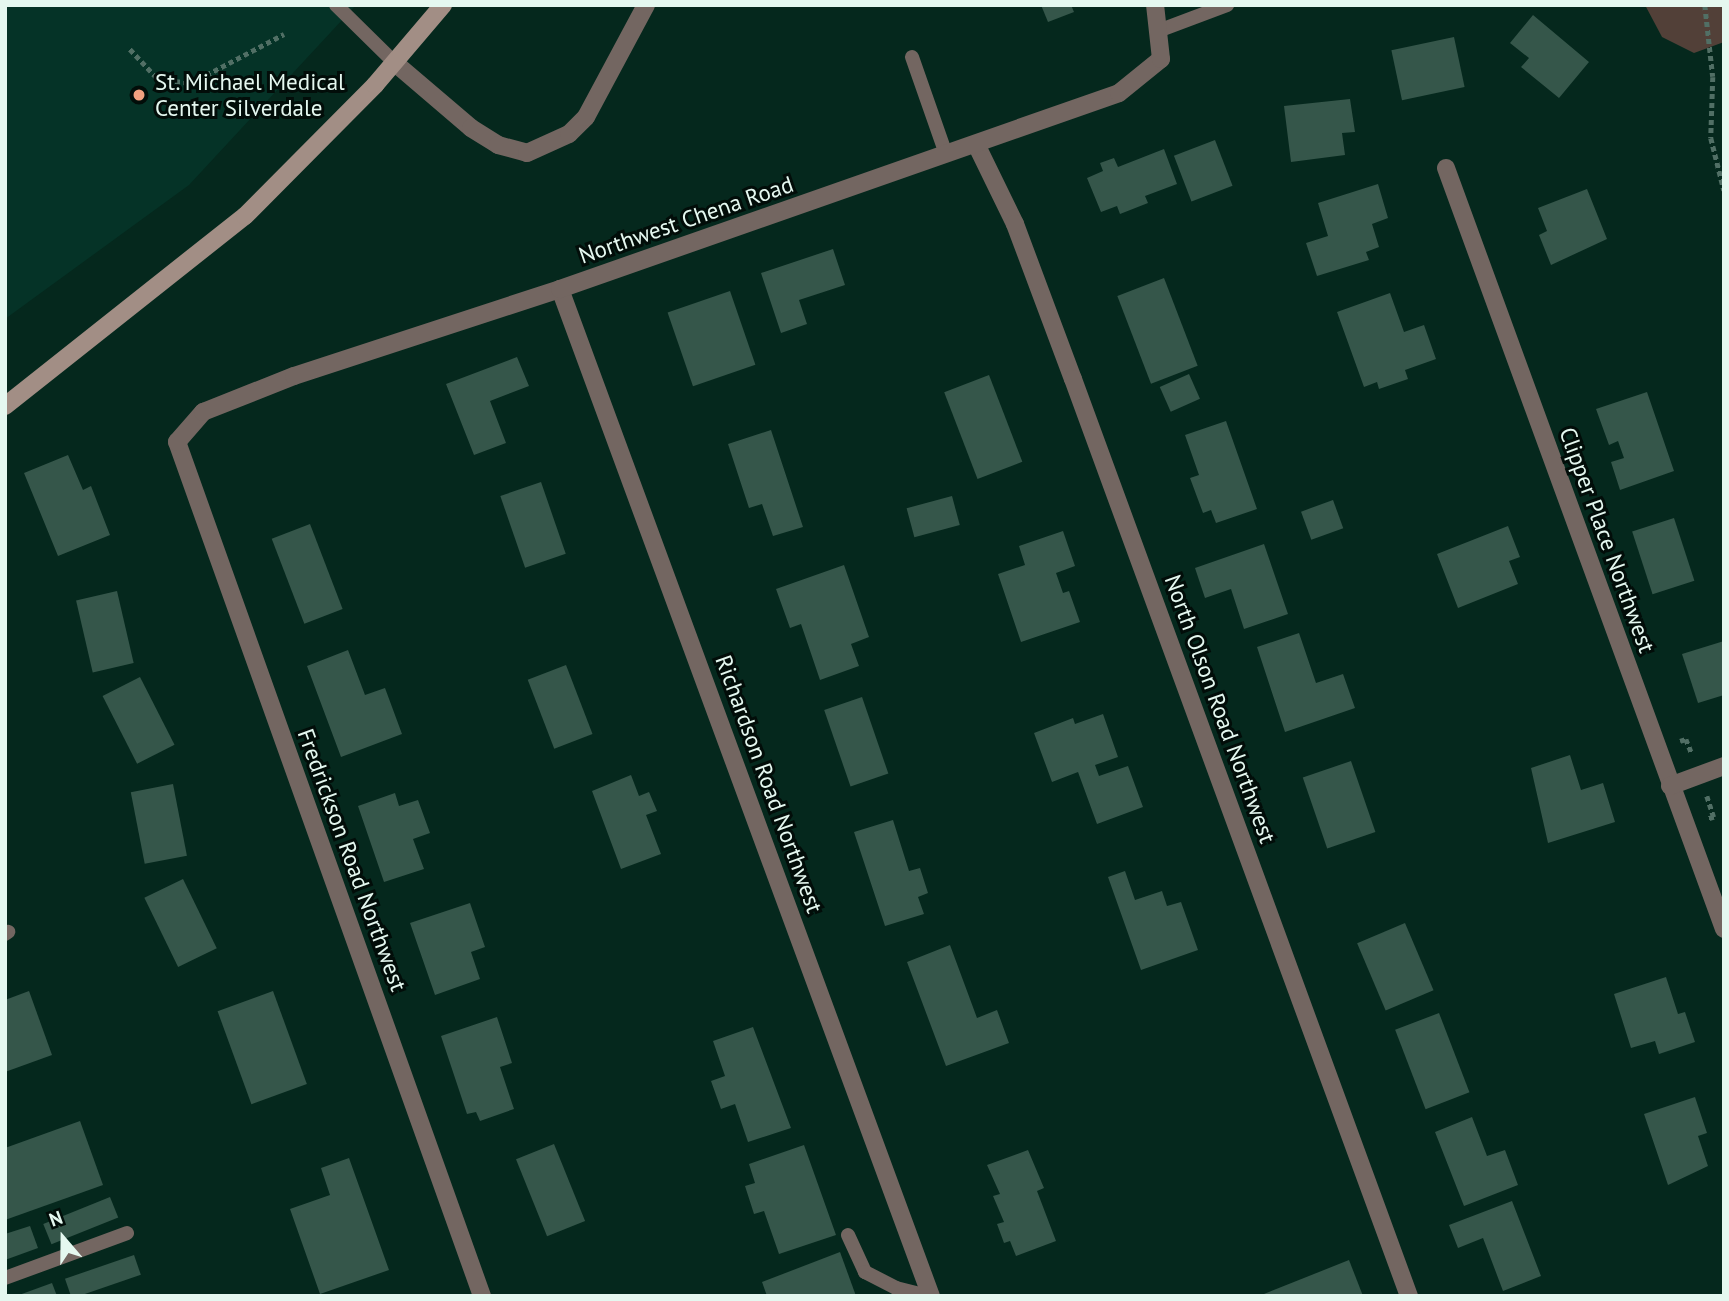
<!DOCTYPE html>
<html>
<head>
<meta charset="utf-8">
<style>
	body { margin:0 }
	#map { position:relative; width:1729px; height:1301px; overflow:hidden; background:#05281d; font-family:"PT Sans",sans-serif }
	div>[style] { position:absolute }
	[style*='--x'] { left:calc(var(--x)*1px); top:calc(var(--y)*1px); width:calc(var(--w)*1px); rotate:calc(var(--a)*1deg) }
	.built>* { inset:0; background:#053327 }
	.green>* { inset:0; background:#524038 }
	.building>* { inset:0; background:#35564a; transform-origin:0 0 }
	.path>* { height:4.5px; margin-top:-2.25px; transform-origin:0; background:repeating-linear-gradient(90deg,#516f65 0 5px,transparent 0 8.5px) }
	.lane>* { height:14px; margin:-7px; padding:0 7px; transform-origin:7px; border-radius:7px; background:#736661 }
	.street>* { height:18px; margin:-9px; padding:0 9px; transform-origin:9px; border-radius:9px; background:#736661 }
	.secondary>* { height:18px; margin:-9px; padding:0 9px; transform-origin:9px; border-radius:9px; background:#a28e85 }
	.dots>* { width:19px; height:19px; translate:-50% -50%; box-sizing:border-box; border:4px solid #020d09; border-radius:50% }
	span { translate:-50% -50%; white-space:nowrap; text-align:center; line-height:1.15; -webkit-text-stroke:6px #020d09; paint-order:stroke }
	.poi-label { font-size:23px; color:#e5f8f0 }
	.left { translate:0 -50%; text-align:left }
	.street-label { font-size:23px; color:#e5f8f0 }
	.frame { position:absolute; inset:0; border:7px solid #e5f8f0; pointer-events:none }
	.north { position:absolute; left:28px; top:1203px; width:70px; height:70px; -webkit-text-stroke:5px #020d09; paint-order:stroke; rotate:340deg; font-size:19px; font-weight:700; line-height:28px; text-align:center; color:#e5f8f0 }
	.north::after { content:''; display:block; margin:auto; width:24px; height:32px; background:#e5f8f0; clip-path:polygon(50% 0,100% 100%,50% 72%,0 100%) }
</style>
</head>
<body>
<div id="map">
	<div class="built">
		<div style="clip-path:polygon(5px 5px,356px 5px,189px 185px,5px 319px)"></div>
	</div>
	<div class="green">
		<div style="clip-path:polygon(1645px 5px,1724px 5px,1724px 42px,1694px 53px,1662px 37px)"></div>
	</div>
	<div class="building">
		<div style="clip-path:polygon(1041px 5px,1071px 5px,1074px 12px,1048px 22px)"></div>
		<div style="clip-path:polygon(1533px 15px,1589px 62px,1559px 98px,1521px 67px,1529px 58px,1510px 43px)"></div>
		<div style="left:1454px;top:37px;width:51px;height:64px;rotate:78deg"></div>
		<div style="clip-path:polygon(1350px 99px,1355px 132px,1342px 133px,1345px 155px,1291px 162px,1284px 106px)"></div>
		<div style="left:1215px;top:140px;width:49px;height:44px;rotate:69deg"></div>
		<div style="clip-path:polygon(1164px 149px,1177px 184px,1145px 196px,1148px 203px,1120px 214px,1117px 206px,1101px 212px,1087px 178px,1103px 171px,1100px 163px,1114px 158px,1118px 167px)"></div>
		<div style="clip-path:polygon(1378px 184px,1388px 218px,1372px 224px,1379px 247px,1366px 252px,1369px 260px,1317px 276px,1306px 243px,1328px 236px,1318px 203px)"></div>
		<div style="clip-path:polygon(1587px 189px,1607px 239px,1551px 265px,1539px 235px,1547px 231px,1538px 208px)"></div>
		<div style="clip-path:polygon(833px 249px,845px 285px,799px 300px,807px 324px,781px 333px,761px 273px)"></div>
		<div style="left:1164px;top:278px;width:94px;height:50px;rotate:69deg"></div>
		<div style="left:730px;top:291px;width:78px;height:66px;rotate:71deg"></div>
		<div style="clip-path:polygon(1390px 293px,1404px 332px,1424px 325px,1436px 359px,1405px 370px,1408px 379px,1379px 389px,1377px 382px,1364px 387px,1337px 312px)"></div>
		<div style="clip-path:polygon(517px 357px,529px 386px,490px 401px,506px 443px,474px 455px,446px 384px)"></div>
		<div style="left:1189px;top:374px;width:27px;height:32px;rotate:66deg"></div>
		<div style="left:989px;top:375px;width:93px;height:48px;rotate:69deg"></div>
		<div style="clip-path:polygon(1647px 392px,1674px 471px,1620px 490px,1611px 462px,1624px 458px,1618px 441px,1609px 445px,1596px 409px)"></div>
		<div style="clip-path:polygon(1226px 421px,1257px 509px,1216px 523px,1211px 510px,1203px 513px,1190px 478px,1199px 475px,1185px 435px)"></div>
		<div style="clip-path:polygon(771px 430px,803px 527px,773px 536px,762px 504px,749px 508px,728px 444px)"></div>
		<div style="clip-path:polygon(68px 455px,83px 490px,91px 486px,110px 535px,58px 556px,24px 473px)"></div>
		<div style="left:541px;top:482px;width:76px;height:43px;rotate:71deg"></div>
		<div style="left:952px;top:496px;width:30px;height:47px;rotate:75deg"></div>
		<div style="left:1333px;top:500px;width:30px;height:34px;rotate:70deg"></div>
		<div style="left:1674px;top:518px;width:66px;height:44px;rotate:72deg"></div>
		<div style="left:310px;top:524px;width:91px;height:41px;rotate:69deg"></div>
		<div style="clip-path:polygon(1508px 526px,1520px 557px,1509px 561px,1518px 584px,1458px 608px,1437px 554px)"></div>
		<div style="clip-path:polygon(1063px 531px,1075px 566px,1056px 573px,1063px 593px,1069px 591px,1080px 622px,1021px 642px,998px 574px,1025px 565px,1019px 546px)"></div>
		<div style="clip-path:polygon(1264px 544px,1288px 614px,1244px 629px,1231px 589px,1205px 598px,1195px 568px)"></div>
		<div style="clip-path:polygon(844px 565px,869px 637px,851px 644px,859px 666px,820px 680px,801px 624px,790px 628px,776px 589px)"></div>
		<div style="left:117px;top:591px;width:74px;height:42px;rotate:77deg"></div>
		<div style="clip-path:polygon(1299px 633px,1316px 683px,1343px 674px,1355px 708px,1285px 732px,1257px 647px)"></div>
		<div style="clip-path:polygon(1724px 641px,1724px 695px,1698px 703px,1682px 654px)"></div>
		<div style="clip-path:polygon(348px 650px,365px 695px,385px 688px,402px 734px,341px 757px,307px 666px)"></div>
		<div style="left:566px;top:665px;width:74px;height:41px;rotate:69deg"></div>
		<div style="left:140px;top:677px;width:76px;height:42px;rotate:63deg"></div>
		<div style="left:862px;top:697px;width:81px;height:40px;rotate:71deg"></div>
		<div style="clip-path:polygon(1103px 714px,1118px 757px,1095px 765px,1099px 776px,1128px 766px,1143px 807px,1097px 824px,1078px 772px,1052px 782px,1034px 733px,1073px 718px,1075px 724px)"></div>
		<div style="clip-path:polygon(1570px 755px,1581px 790px,1603px 783px,1615px 822px,1548px 843px,1531px 768px)"></div>
		<div style="left:1351px;top:761px;width:75px;height:51px;rotate:71deg"></div>
		<div style="clip-path:polygon(631px 775px,639px 796px,649px 792px,657px 811px,646px 815px,661px 854px,621px 869px,592px 791px)"></div>
		<div style="left:173px;top:784px;width:73px;height:43px;rotate:79deg"></div>
		<div style="clip-path:polygon(395px 793px,399px 806px,418px 800px,430px 833px,413px 839px,424px 869px,384px 882px,358px 806px)"></div>
		<div style="clip-path:polygon(893px 820px,909px 871px,920px 868px,928px 893px,918px 897px,924px 914px,885px 926px,854px 832px)"></div>
		<div style="clip-path:polygon(1125px 871px,1135px 900px,1162px 891px,1167px 906px,1181px 902px,1198px 950px,1141px 970px,1108px 877px)"></div>
		<div style="left:183px;top:879px;width:77px;height:43px;rotate:64deg"></div>
		<div style="clip-path:polygon(470px 903px,485px 947px,471px 952px,480px 979px,435px 995px,410px 923px)"></div>
		<div style="left:1405px;top:923px;width:73px;height:52px;rotate:67deg"></div>
		<div style="clip-path:polygon(950px 945px,977px 1018px,997px 1010px,1009px 1043px,946px 1066px,907px 962px)"></div>
		<div style="clip-path:polygon(1666px 977px,1678px 1014px,1685px 1012px,1695px 1042px,1659px 1054px,1655px 1041px,1631px 1048px,1614px 994px)"></div>
		<div style="clip-path:polygon(29px 991px,52px 1055px,5px 1072px,5px 1000px)"></div>
		<div style="left:273px;top:991px;width:99px;height:59px;rotate:70deg"></div>
		<div style="left:1439px;top:1013px;width:85px;height:47px;rotate:69deg"></div>
		<div style="clip-path:polygon(497px 1017px,512px 1063px,500px 1067px,514px 1109px,480px 1121px,476px 1112px,467px 1114px,441px 1036px)"></div>
		<div style="clip-path:polygon(753px 1027px,791px 1128px,748px 1142px,735px 1104px,721px 1109px,711px 1081px,725px 1076px,713px 1041px)"></div>
		<div style="clip-path:polygon(1695px 1097px,1707px 1133px,1698px 1136px,1708px 1166px,1668px 1185px,1644px 1114px)"></div>
		<div style="clip-path:polygon(1472px 1117px,1487px 1156px,1505px 1150px,1518px 1185px,1464px 1206px,1435px 1132px)"></div>
		<div style="clip-path:polygon(80px 1121px,103px 1185px,5px 1220px,5px 1148px)"></div>
		<div style="left:554px;top:1144px;width:83px;height:41px;rotate:68deg"></div>
		<div style="clip-path:polygon(804px 1145px,836px 1235px,779px 1254px,764px 1211px,754px 1214px,745px 1186px,755px 1183px,749px 1164px)"></div>
		<div style="clip-path:polygon(1028px 1150px,1044px 1188px,1037px 1191px,1056px 1241px,1016px 1256px,1010px 1241px,1004px 1243px,997px 1224px,1004px 1222px,993px 1196px,1000px 1194px,987px 1165px)"></div>
		<div style="clip-path:polygon(349px 1158px,389px 1270px,320px 1294px,290px 1209px,330px 1195px,321px 1168px)"></div>
		<div style="left:110px;top:1197px;width:22px;height:72px;rotate:68deg"></div>
		<div style="clip-path:polygon(1512px 1201px,1541px 1276px,1503px 1291px,1483px 1238px,1458px 1248px,1449px 1225px)"></div>
		<div style="clip-path:polygon(30px 1226px,38px 1248px,5px 1260px,5px 1234px)"></div>
		<div style="clip-path:polygon(840px 1252px,856px 1296px,767px 1296px,762px 1282px)"></div>
		<div style="left:134px;top:1255px;width:21px;height:73px;rotate:71deg"></div>
		<div style="clip-path:polygon(1349px 1260px,1363px 1296px,1259px 1296px)"></div>
		<div style="clip-path:polygon(52px 1283px,57px 1296px,20px 1296px,19px 1295px)"></div>
	</div>
	<div class="path">
		<div style="--x:1705;--y:5;--w:72;--a:83.7"></div>
		<div style="--x:1713;--y:77;--w:61;--a:91.9"></div>
		<div style="--x:1711;--y:138;--w:54;--a:76"></div>
		<div style="--x:130;--y:49;--w:41;--a:47"></div>
		<div style="--x:158;--y:79;--w:33;--a:7"></div>
		<div style="--x:191;--y:83;--w:105;--a:-27.8"></div>
		<div style="--x:1680;--y:741;--w:6;--a:-18"></div>
		<div style="--x:1686;--y:739;--w:16;--a:68"></div>
		<div style="--x:1707;--y:796;--w:22;--a:72"></div>
		<div style="--x:1714;--y:817;--w:6;--a:162"></div>
	</div>
	<div class="lane">
		<div style="--x:336;--y:5;--w:83;--a:44.5"></div>
		<div style="--x:1158;--y:31;--w:74;--a:-20.6"></div>
		<div style="--x:912;--y:57;--w:103;--a:70.7"></div>
		<div style="--x:5;--y:934;--w:4;--a:-34"></div>
		<div style="--x:848;--y:1235;--w:41;--a:65.3"></div>
		<div style="--x:865;--y:1272;--w:35;--a:27"></div>
		<div style="--x:896;--y:1288;--w:34;--a:14"></div>
		<div style="--x:5;--y:1278;--w:130;--a:-20.2"></div>
	</div>
	<div class="street">
		<div style="--x:395;--y:63;--w:100;--a:40.5"></div>
		<div style="--x:471;--y:128;--w:32;--a:32"></div>
		<div style="--x:498;--y:145;--w:30;--a:15"></div>
		<div style="--x:527;--y:153;--w:46;--a:-24.3"></div>
		<div style="--x:569;--y:134;--w:24;--a:-45"></div>
		<div style="--x:586;--y:117;--w:127;--a:-61.8"></div>
		<div style="--x:976;--y:144;--w:89;--a:64"></div>
		<div style="--x:1015;--y:224;--w:165;--a:69.5"></div>
		<div style="--x:1073;--y:379;--w:977;--a:69.88"></div>
		<div style="--x:1446;--y:168;--w:810;--a:69.93"></div>
		<div style="--x:560;--y:289;--w:1073;--a:69.78"></div>
		<div style="--x:1670;--y:786;--w:58;--a:-20.3"></div>
		<div style="--x:482;--y:1296;--w:907;--a:-109.65"></div>
		<div style="--x:177;--y:442;--w:40;--a:-49"></div>
		<div style="--x:203;--y:412;--w:98;--a:-21.6"></div>
		<div style="--x:294;--y:376;--w:280;--a:-18.1"></div>
		<div style="--x:560;--y:289;--w:592;--a:-19.32"></div>
		<div style="--x:1119;--y:93;--w:54;--a:-39"></div>
		<div style="--x:1161;--y:59;--w:54;--a:-96.3"></div>
	</div>
	<div class="secondary">
		<div style="--x:5;--y:406;--w:306;--a:-38.4"></div>
		<div style="--x:245;--y:216;--w:185;--a:-45.2"></div>
		<div style="--x:375;--y:85;--w:105;--a:-49.6"></div>
	</div>
	<div class="dots">
		<div style="left:139px;top:95px;background:#f2a07f"></div>
	</div>
	<div class="poi-label">
		<span class="left" style="left:155px;top:95px">St. Michael Medical<br>Center Silverdale</span>
	</div>
	<div class="street-label">
		<span style="left:686px;top:220px;rotate:-19deg">Northwest Chena Road</span>
		<span style="left:1607px;top:540px;rotate:70deg">Clipper Place Northwest</span>
		<span style="left:1220px;top:709px;rotate:70deg">North Olson Road Northwest</span>
		<span style="left:769px;top:784px;rotate:70deg">Richardson Road Northwest</span>
		<span style="left:352px;top:860px;rotate:70deg">Fredrickson Road Northwest</span>
	</div>
	<div class="frame"></div>
	<div class="north">N</div>
</div>
</body>
</html>
